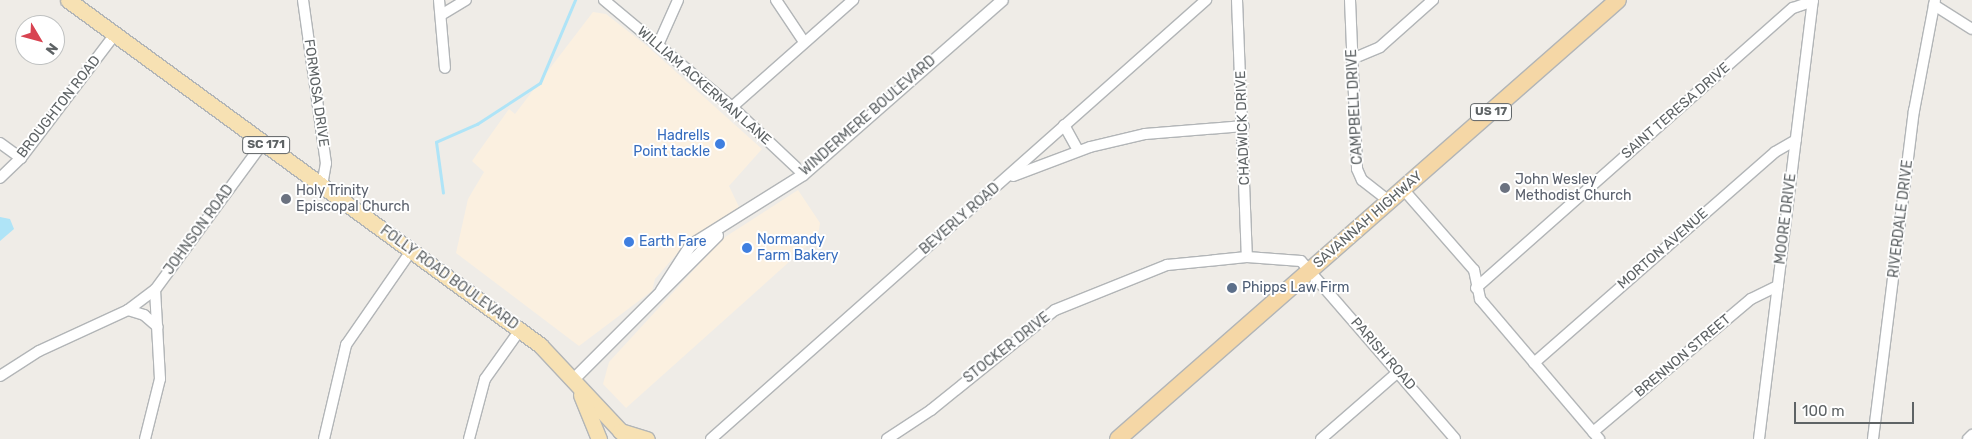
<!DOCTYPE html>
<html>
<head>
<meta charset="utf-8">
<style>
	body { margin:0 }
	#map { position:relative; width:1972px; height:439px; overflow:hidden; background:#efece7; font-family:Rubik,sans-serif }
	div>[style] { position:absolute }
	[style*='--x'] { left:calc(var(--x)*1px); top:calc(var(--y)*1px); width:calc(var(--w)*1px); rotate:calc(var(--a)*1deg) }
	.commercial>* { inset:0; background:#fbf0e0 }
	.water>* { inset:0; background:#afe4f7 }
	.stream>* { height:2.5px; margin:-1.25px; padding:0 1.25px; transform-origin:1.25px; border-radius:1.25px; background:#afe4f7 }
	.roads { filter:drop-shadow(1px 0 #b2b5b7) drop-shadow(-1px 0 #b2b5b7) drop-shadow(0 1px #b2b5b7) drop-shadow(0 -1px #b2b5b7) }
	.minor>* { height:10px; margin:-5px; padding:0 5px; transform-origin:5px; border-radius:5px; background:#fff }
	.tertiary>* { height:11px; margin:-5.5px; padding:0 5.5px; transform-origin:5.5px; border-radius:5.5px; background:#fff }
	.primary>* { height:15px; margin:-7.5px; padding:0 7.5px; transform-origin:7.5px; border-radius:7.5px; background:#f7e1b3 }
	.trunk>* { height:16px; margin:-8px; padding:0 8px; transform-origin:8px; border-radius:8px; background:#f5d7a6 }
	.dots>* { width:14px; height:14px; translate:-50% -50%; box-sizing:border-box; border:2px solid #fff; border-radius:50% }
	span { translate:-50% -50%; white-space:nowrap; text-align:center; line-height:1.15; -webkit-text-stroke:4px #fff; paint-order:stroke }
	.shield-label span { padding:1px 4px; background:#fff; border:1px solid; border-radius:4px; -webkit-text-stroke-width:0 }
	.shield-label { font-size:12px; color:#5e6365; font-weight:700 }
	.street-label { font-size:14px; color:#5e6365 }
	.shop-label { font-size:14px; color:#366cbe }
	.right { translate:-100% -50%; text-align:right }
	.left { translate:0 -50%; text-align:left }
	.worship-label { font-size:14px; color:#5b616d }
	.service-label { font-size:14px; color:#4e5e75 }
	.north { position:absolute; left:15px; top:15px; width:50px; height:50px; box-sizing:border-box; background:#fff; border:1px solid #bfc1c1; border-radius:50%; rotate:127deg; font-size:14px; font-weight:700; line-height:20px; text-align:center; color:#5e6365 }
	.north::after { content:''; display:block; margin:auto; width:18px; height:22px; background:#d84351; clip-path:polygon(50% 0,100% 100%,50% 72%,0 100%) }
	.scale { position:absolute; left:1794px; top:402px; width:120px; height:22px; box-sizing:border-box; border:2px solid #5e6365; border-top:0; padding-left:6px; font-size:15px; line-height:18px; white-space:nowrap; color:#5e6365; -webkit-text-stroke:4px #fff; paint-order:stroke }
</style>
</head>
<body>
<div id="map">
	<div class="commercial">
		<div style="clip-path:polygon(593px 12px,606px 14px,647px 46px,762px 149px,729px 186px,739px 207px,688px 241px,655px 279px,652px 291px,579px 346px,456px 253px,468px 199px,484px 172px,472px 161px,509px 109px,515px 114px)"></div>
		<div style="clip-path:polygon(798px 190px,820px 223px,818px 236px,626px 408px,603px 384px,609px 362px,722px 239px)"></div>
	</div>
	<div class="water">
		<div style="clip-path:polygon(0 217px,10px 219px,14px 229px,0 241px)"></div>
	</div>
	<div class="stream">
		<div style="--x:443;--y:193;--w:51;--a:-97.8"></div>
		<div style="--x:436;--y:142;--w:45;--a:-23.7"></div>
		<div style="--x:477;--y:124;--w:75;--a:-33.1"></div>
		<div style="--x:540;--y:83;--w:90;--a:-67.1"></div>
	</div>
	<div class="roads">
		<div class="minor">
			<div style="--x:303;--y:0;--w:165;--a:82"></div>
			<div style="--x:326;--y:163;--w:23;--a:100"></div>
			<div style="--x:439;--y:0;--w:68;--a:85"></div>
			<div style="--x:604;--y:0;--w:167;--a:39.9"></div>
			<div style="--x:732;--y:107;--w:98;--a:43.3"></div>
			<div style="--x:776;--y:0;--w:50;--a:56.3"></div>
			<div style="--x:1237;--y:0;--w:257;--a:87.8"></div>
			<div style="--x:1350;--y:0;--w:169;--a:87.6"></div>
			<div style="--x:1357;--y:169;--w:12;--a:66"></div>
			<div style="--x:1362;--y:180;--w:34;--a:38"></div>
			<div style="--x:1934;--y:5;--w:45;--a:32.3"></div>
			<div style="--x:441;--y:15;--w:29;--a:-31"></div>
			<div style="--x:658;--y:45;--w:49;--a:-66"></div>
			<div style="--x:1352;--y:59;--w:30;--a:-23"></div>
			<div style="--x:1380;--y:47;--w:71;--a:-41.6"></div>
			<div style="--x:732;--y:107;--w:162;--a:-41.5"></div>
			<div style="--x:1064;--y:125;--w:29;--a:61"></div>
			<div style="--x:0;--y:143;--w:26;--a:36"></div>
			<div style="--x:1013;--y:176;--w:82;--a:-20.6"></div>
			<div style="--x:1090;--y:147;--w:57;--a:-13.3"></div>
			<div style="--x:1145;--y:134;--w:99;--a:-4.6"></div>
			<div style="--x:0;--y:178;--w:29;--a:-44"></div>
			<div style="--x:21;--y:158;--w:156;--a:-52.8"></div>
			<div style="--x:1403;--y:189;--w:108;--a:48.8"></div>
			<div style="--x:1474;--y:270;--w:30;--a:78"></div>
			<div style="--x:1480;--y:299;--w:184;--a:49.6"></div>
			<div style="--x:1476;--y:288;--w:423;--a:-41.5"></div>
			<div style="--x:1793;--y:8;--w:21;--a:-19"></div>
			<div style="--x:128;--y:310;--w:17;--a:17"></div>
			<div style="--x:144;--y:315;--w:18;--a:41"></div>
			<div style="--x:1534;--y:363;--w:320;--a:-41.2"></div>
			<div style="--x:1775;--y:152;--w:24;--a:-30"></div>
			<div style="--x:0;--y:376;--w:46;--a:-32.7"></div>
			<div style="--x:39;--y:351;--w:98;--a:-24.7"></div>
			<div style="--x:128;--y:310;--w:34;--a:-37"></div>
			<div style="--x:155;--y:290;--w:182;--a:-53.7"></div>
			<div style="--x:1593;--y:432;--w:207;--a:-40.1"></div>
			<div style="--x:1751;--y:299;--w:30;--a:-26"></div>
			<div style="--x:145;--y:439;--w:62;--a:-76"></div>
			<div style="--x:160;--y:379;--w:89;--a:-93.2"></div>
			<div style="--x:324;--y:439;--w:97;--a:-76.8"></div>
			<div style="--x:346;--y:345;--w:114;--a:-55.3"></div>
			<div style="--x:469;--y:439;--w:62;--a:-75.1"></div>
			<div style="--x:485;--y:379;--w:60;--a:-54.5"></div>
			<div style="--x:711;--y:439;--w:662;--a:-41.57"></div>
			<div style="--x:887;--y:439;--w:53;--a:-33.4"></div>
			<div style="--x:931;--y:410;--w:159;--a:-38.9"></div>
			<div style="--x:1055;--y:310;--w:121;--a:-21.9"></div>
			<div style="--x:1167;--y:265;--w:80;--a:-5.7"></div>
			<div style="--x:1247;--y:257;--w:54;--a:4.2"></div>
			<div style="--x:1301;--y:261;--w:235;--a:49.1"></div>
			<div style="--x:1321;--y:439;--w:102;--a:-41"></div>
			<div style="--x:1759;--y:439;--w:442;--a:-83"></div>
			<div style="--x:1873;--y:439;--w:331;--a:-82.9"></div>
			<div style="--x:1914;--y:111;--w:113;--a:-79.3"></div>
			<div style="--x:1968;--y:439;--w:6;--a:-45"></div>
		</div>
		<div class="tertiary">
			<div style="--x:661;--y:290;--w:54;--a:-57.2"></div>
			<div style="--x:690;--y:245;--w:133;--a:-32.1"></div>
			<div style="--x:803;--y:174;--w:264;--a:-41.2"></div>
			<div style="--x:572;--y:380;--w:205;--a:-45"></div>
		</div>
		<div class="primary">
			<div style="--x:68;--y:0;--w:585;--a:36.16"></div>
			<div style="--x:540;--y:345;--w:129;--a:46.9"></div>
			<div style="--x:581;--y:395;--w:48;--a:67.8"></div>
			<div style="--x:620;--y:431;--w:28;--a:17"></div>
		</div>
		<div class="trunk">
			<div style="--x:1118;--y:439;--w:665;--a:-41.28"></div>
		</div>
	</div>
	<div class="dots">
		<div style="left:720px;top:144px;background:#3f7fe0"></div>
		<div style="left:1505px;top:188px;background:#6b7280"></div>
		<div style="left:286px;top:199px;background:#6b7280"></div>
		<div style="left:629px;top:242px;background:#3f7fe0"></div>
		<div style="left:747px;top:248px;background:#3f7fe0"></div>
		<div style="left:1232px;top:288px;background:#5c6f8a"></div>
	</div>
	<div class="shield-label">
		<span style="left:1491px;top:112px">US 17</span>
		<span style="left:266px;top:145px">SC 171</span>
	</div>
	<div class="street-label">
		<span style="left:704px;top:86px;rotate:41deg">WILLIAM ACKERMAN LANE</span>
		<span style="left:316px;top:93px;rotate:82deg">FORMOSA DRIVE</span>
		<span style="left:59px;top:107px;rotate:-52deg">BROUGHTON ROAD</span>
		<span style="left:1355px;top:107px;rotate:-93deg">CAMPBELL DRIVE</span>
		<span style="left:1676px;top:111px;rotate:-41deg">SAINT TERESA DRIVE</span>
		<span style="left:868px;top:116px;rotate:-41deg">WINDERMERE BOULEVARD</span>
		<span style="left:1243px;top:128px;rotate:-92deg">CHADWICK DRIVE</span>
		<span style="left:960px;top:219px;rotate:-41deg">BEVERLY ROAD</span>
		<span style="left:1786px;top:219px;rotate:-83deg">MOORE DRIVE</span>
		<span style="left:1901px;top:219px;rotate:-83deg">RIVERDALE DRIVE</span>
		<span style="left:1368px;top:220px;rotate:-41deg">SAVANNAH HIGHWAY</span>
		<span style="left:199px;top:230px;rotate:-54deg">JOHNSON ROAD</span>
		<span style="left:1663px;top:249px;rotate:-41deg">MORTON AVENUE</span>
		<span style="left:449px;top:278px;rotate:36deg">FOLLY ROAD BOULEVARD</span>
		<span style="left:1007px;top:348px;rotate:-38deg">STOCKER DRIVE</span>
		<span style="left:1383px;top:354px;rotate:49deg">PARISH ROAD</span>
		<span style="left:1683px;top:356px;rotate:-40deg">BRENNON STREET</span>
	</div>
	<div class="shop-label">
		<span class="right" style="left:710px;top:144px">Hadrells<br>Point tackle</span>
		<span class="left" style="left:757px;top:248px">Normandy<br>Farm Bakery</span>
		<span class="left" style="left:639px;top:242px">Earth Fare</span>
	</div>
	<div class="worship-label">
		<span class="left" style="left:1515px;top:188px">John Wesley<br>Methodist Church</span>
		<span class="left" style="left:296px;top:199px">Holy Trinity<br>Episcopal Church</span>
	</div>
	<div class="service-label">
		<span class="left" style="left:1242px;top:288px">Phipps Law Firm</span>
	</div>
	<div class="north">N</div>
	<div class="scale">100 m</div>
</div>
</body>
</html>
